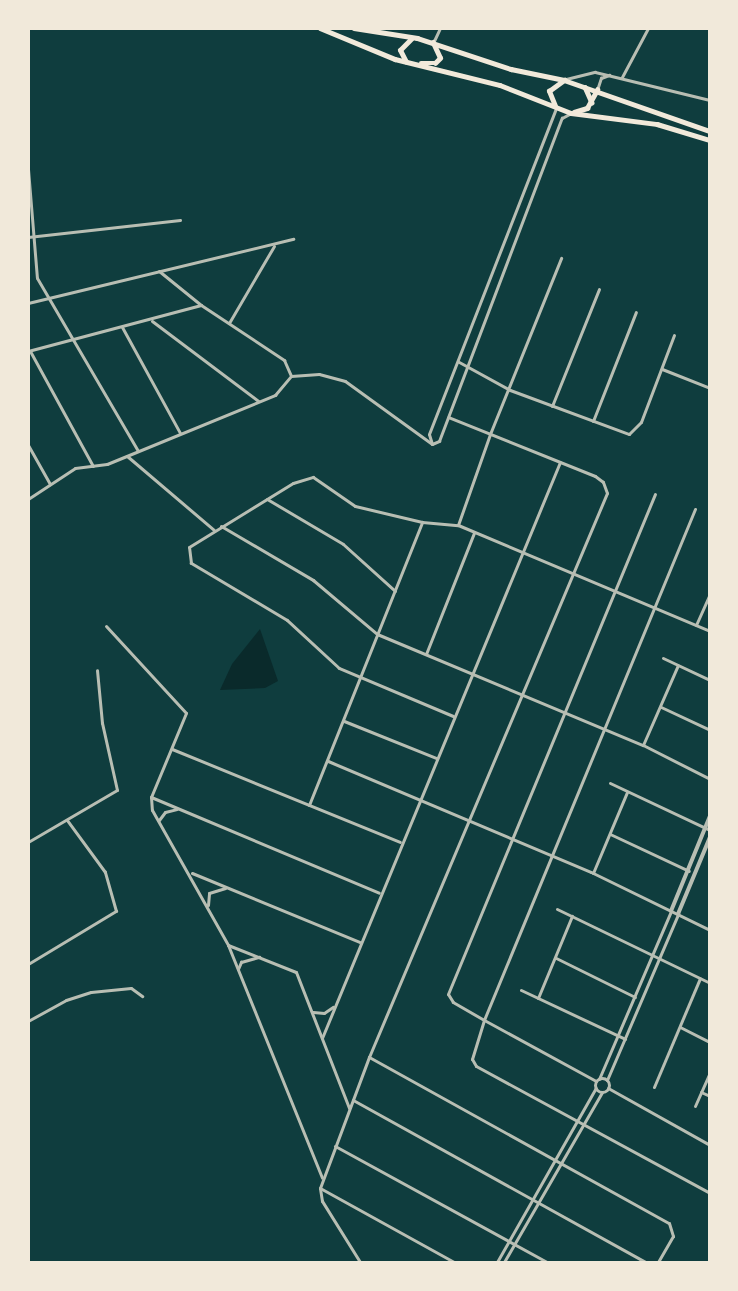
<!DOCTYPE html>
<html>
<head>
<meta charset="utf-8">
<style>
	body { margin:0 }
	#map { position:relative; width:738px; height:1291px; overflow:hidden; background:#0f3d3e; font-family:Cabin,sans-serif }
	div>[style] { position:absolute }
	[style*='--x'] { left:calc(var(--x)*1px); top:calc(var(--y)*1px); width:calc(var(--w)*1px); rotate:calc(var(--a)*1deg) }
	.water>* { inset:0; background:#0a2a2b }
	.minor>* { height:3px; margin:-1.5px; padding:0 1.5px; transform-origin:1.5px; border-radius:1.5px; background:#b8beb3 }
	.minor>.ring { margin:-1.5px; padding:0; box-sizing:content-box; background:none; border:3px solid #b8beb3; border-radius:50% }
	.tertiary>* { height:4px; margin:-2px; padding:0 2px; transform-origin:2px; border-radius:2px; background:#b8beb3 }
	.secondary>* { height:4.5px; margin:-2.25px; padding:0 2.25px; transform-origin:2.25px; border-radius:2.25px; background:#f1e9da }
	span { translate:-50% -50%; white-space:nowrap; text-align:center; line-height:1.15; -webkit-text-stroke:4.5px #f1e9da; paint-order:stroke }
	.frame { position:absolute; inset:0; border:30px solid #f1e9da; pointer-events:none }
</style>
</head>
<body>
<div id="map">
	<div class="water">
		<div style="clip-path:polygon(260px 629px,278px 681px,265px 688px,220px 690px,232px 664px)"></div>
	</div>
	<div class="minor">
		<div style="--x:93;--y:28;--w:17;--a:0"></div>
		<div style="--x:433;--y:43;--w:17;--a:-65"></div>
		<div style="--x:622;--y:77;--w:55;--a:-62"></div>
		<div style="--x:566;--y:79;--w:30;--a:-14"></div>
		<div style="--x:595;--y:72;--w:118;--a:13.7"></div>
		<div style="--x:597;--y:90;--w:13;--a:-72"></div>
		<div style="--x:601;--y:78;--w:9;--a:-21"></div>
		<div style="--x:28;--y:169;--w:109;--a:85.3"></div>
		<div style="--x:37;--y:278;--w:200;--a:59.7"></div>
		<div style="--x:28;--y:237;--w:153;--a:-6.4"></div>
		<div style="--x:159;--y:271;--w:54;--a:39"></div>
		<div style="--x:201;--y:305;--w:100;--a:33.5"></div>
		<div style="--x:284;--y:360;--w:17;--a:66"></div>
		<div style="--x:28;--y:303;--w:273;--a:-13.6"></div>
		<div style="--x:152;--y:321;--w:133;--a:37"></div>
		<div style="--x:229;--y:323;--w:89;--a:-59.7"></div>
		<div style="--x:122;--y:327;--w:121;--a:61.3"></div>
		<div style="--x:28;--y:351;--w:179;--a:-14.9"></div>
		<div style="--x:30;--y:351;--w:131;--a:61.3"></div>
		<div style="--x:459;--y:362;--w:58;--a:28.8"></div>
		<div style="--x:510;--y:390;--w:127;--a:20.3"></div>
		<div style="--x:629;--y:434;--w:17;--a:-45"></div>
		<div style="--x:641;--y:422;--w:93;--a:-69.2"></div>
		<div style="--x:662;--y:369;--w:52;--a:21.6"></div>
		<div style="--x:291;--y:376;--w:28;--a:-4"></div>
		<div style="--x:319;--y:374;--w:27;--a:15"></div>
		<div style="--x:345;--y:381;--w:107;--a:35.9"></div>
		<div style="--x:552;--y:406;--w:126;--a:-68.1"></div>
		<div style="--x:593;--y:421;--w:117;--a:-68.5"></div>
		<div style="--x:432;--y:444;--w:8;--a:-23"></div>
		<div style="--x:439;--y:441;--w:346;--a:-69.2"></div>
		<div style="--x:562;--y:118;--w:10;--a:-29"></div>
		<div style="--x:432;--y:444;--w:10;--a:-107"></div>
		<div style="--x:429;--y:434;--w:350;--a:-68.7"></div>
		<div style="--x:28;--y:445;--w:45;--a:60.6"></div>
		<div style="--x:127;--y:456;--w:114;--a:40.4"></div>
		<div style="--x:28;--y:499;--w:56;--a:-33.4"></div>
		<div style="--x:75;--y:468;--w:32;--a:-7"></div>
		<div style="--x:107;--y:464;--w:182;--a:-22.3"></div>
		<div style="--x:275;--y:395;--w:25;--a:-50"></div>
		<div style="--x:267;--y:499;--w:88;--a:30.6"></div>
		<div style="--x:343;--y:544;--w:70;--a:42.1"></div>
		<div style="--x:695;--y:509;--w:553;--a:112.44"></div>
		<div style="--x:484;--y:1020;--w:41;--a:107.1"></div>
		<div style="--x:472;--y:1059;--w:8;--a:60"></div>
		<div style="--x:476;--y:1066;--w:266;--a:28.5"></div>
		<div style="--x:458;--y:525;--w:96;--a:-70.6"></div>
		<div style="--x:490;--y:434;--w:190;--a:-68"></div>
		<div style="--x:221;--y:526;--w:107;--a:30.4"></div>
		<div style="--x:313;--y:580;--w:84;--a:40.2"></div>
		<div style="--x:377;--y:634;--w:288;--a:22.7"></div>
		<div style="--x:643;--y:745;--w:75;--a:26.9"></div>
		<div style="--x:696;--y:625;--w:35;--a:-66"></div>
		<div style="--x:106;--y:626;--w:118;--a:47.4"></div>
		<div style="--x:186;--y:713;--w:91;--a:112.6"></div>
		<div style="--x:151;--y:797;--w:13;--a:86"></div>
		<div style="--x:152;--y:810;--w:155;--a:60.6"></div>
		<div style="--x:228;--y:945;--w:251;--a:68"></div>
		<div style="--x:426;--y:654;--w:130;--a:-68.4"></div>
		<div style="--x:663;--y:658;--w:52;--a:25.1"></div>
		<div style="--x:661;--y:707;--w:54;--a:25.1"></div>
		<div style="--x:453;--y:716;--w:124;--a:-157.2"></div>
		<div style="--x:339;--y:668;--w:71;--a:-137.3"></div>
		<div style="--x:287;--y:620;--w:112;--a:-149.3"></div>
		<div style="--x:191;--y:563;--w:16;--a:-97"></div>
		<div style="--x:189;--y:547;--w:122;--a:-31.6"></div>
		<div style="--x:293;--y:483;--w:21;--a:-17"></div>
		<div style="--x:313;--y:477;--w:51;--a:34.6"></div>
		<div style="--x:355;--y:506;--w:69;--a:13.4"></div>
		<div style="--x:422;--y:522;--w:36;--a:5"></div>
		<div style="--x:458;--y:525;--w:273;--a:22.8"></div>
		<div style="--x:344;--y:721;--w:99;--a:21.9"></div>
		<div style="--x:643;--y:745;--w:87;--a:-66.4"></div>
		<div style="--x:172;--y:749;--w:246;--a:22.2"></div>
		<div style="--x:328;--y:761;--w:285;--a:22.9"></div>
		<div style="--x:591;--y:872;--w:132;--a:26"></div>
		<div style="--x:610;--y:783;--w:110;--a:25.2"></div>
		<div style="--x:151;--y:797;--w:247;--a:22.8"></div>
		<div style="--x:309;--y:805;--w:305;--a:-68.2"></div>
		<div style="--x:159;--y:820;--w:10;--a:-53"></div>
		<div style="--x:165;--y:812;--w:12;--a:-14"></div>
		<div style="--x:610;--y:834;--w:87;--a:25.1"></div>
		<div style="--x:28;--y:842;--w:103;--a:-30.3"></div>
		<div style="--x:117;--y:790;--w:69;--a:-102.6"></div>
		<div style="--x:102;--y:723;--w:53;--a:-95.4"></div>
		<div style="--x:192;--y:873;--w:181;--a:22.4"></div>
		<div style="--x:593;--y:873;--w:88;--a:-67.2"></div>
		<div style="--x:208;--y:905;--w:12;--a:-85"></div>
		<div style="--x:209;--y:893;--w:17;--a:-17"></div>
		<div style="--x:557;--y:909;--w:170;--a:25.8"></div>
		<div style="--x:228;--y:945;--w:73;--a:21.7"></div>
		<div style="--x:296;--y:972;--w:146;--a:68.7"></div>
		<div style="--x:556;--y:958;--w:88;--a:26.3"></div>
		<div style="--x:28;--y:964;--w:103;--a:-31.1"></div>
		<div style="--x:116;--y:911;--w:41;--a:-105.8"></div>
		<div style="--x:105;--y:872;--w:64;--a:-126.2"></div>
		<div style="--x:238;--y:969;--w:8;--a:-67"></div>
		<div style="--x:241;--y:962;--w:19;--a:-16"></div>
		<div style="--x:521;--y:990;--w:115;--a:25.2"></div>
		<div style="--x:538;--y:998;--w:89;--a:-67.5"></div>
		<div style="--x:313;--y:1012;--w:11;--a:5"></div>
		<div style="--x:324;--y:1013;--w:11;--a:-34"></div>
		<div style="--x:28;--y:1021;--w:43;--a:-28.9"></div>
		<div style="--x:66;--y:1000;--w:26;--a:-18"></div>
		<div style="--x:91;--y:992;--w:40;--a:-5.7"></div>
		<div style="--x:131;--y:988;--w:14;--a:36"></div>
		<div style="--x:680;--y:1027;--w:34;--a:27"></div>
		<div style="--x:322;--y:1038;--w:623;--a:-67.55"></div>
		<div style="--x:369;--y:1057;--w:343;--a:29"></div>
		<div style="--x:669;--y:1223;--w:14;--a:73"></div>
		<div style="--x:673;--y:1236;--w:30;--a:120"></div>
		<div class="ring" style="left:595px;top:1078px;width:11px;height:11px"></div>
		<div style="--x:599;--y:1079;--w:183;--a:-66.8"></div>
		<div style="--x:607;--y:1080;--w:181;--a:-66.8"></div>
		<div style="--x:596;--y:1081;--w:128;--a:-151.4"></div>
		<div style="--x:484;--y:1020;--w:36;--a:-150"></div>
		<div style="--x:453;--y:1002;--w:9;--a:-122"></div>
		<div style="--x:448;--y:994;--w:541;--a:-67.51"></div>
		<div style="--x:654;--y:1087;--w:118;--a:-67.1"></div>
		<div style="--x:608;--y:1088;--w:117;--a:29.2"></div>
		<div style="--x:701;--y:1092;--w:10;--a:24"></div>
		<div style="--x:353;--y:1100;--w:334;--a:29"></div>
		<div style="--x:695;--y:1106;--w:37;--a:-66"></div>
		<div style="--x:335;--y:1146;--w:242;--a:28.7"></div>
		<div style="--x:320;--y:1188;--w:153;--a:28.9"></div>
		<div style="--x:360;--y:1262;--w:72;--a:-121.9"></div>
		<div style="--x:322;--y:1201;--w:13;--a:-99"></div>
		<div style="--x:320;--y:1188;--w:140;--a:-69.5"></div>
		<div style="--x:369;--y:1057;--w:612;--a:-67.12"></div>
		<div style="--x:607;--y:493;--w:12;--a:-110"></div>
		<div style="--x:603;--y:482;--w:10;--a:-143"></div>
		<div style="--x:595;--y:476;--w:158;--a:-158.1"></div>
		<div style="--x:497;--y:1262;--w:200;--a:-60.4"></div>
		<div style="--x:504;--y:1262;--w:196;--a:-60"></div>
	</div>
	<div class="tertiary">
		<div style="--x:671;--y:911;--w:103;--a:-67.7"></div>
		<div style="--x:678;--y:914;--w:83;--a:-67.4"></div>
	</div>
	<div class="secondary">
		<div style="--x:320;--y:28;--w:81;--a:22.5"></div>
		<div style="--x:395;--y:59;--w:108;--a:13.9"></div>
		<div style="--x:500;--y:85;--w:76;--a:21.5"></div>
		<div style="--x:571;--y:113;--w:87;--a:7.3"></div>
		<div style="--x:657;--y:124;--w:55;--a:16.8"></div>
		<div style="--x:354;--y:28;--w:64;--a:9"></div>
		<div style="--x:417;--y:38;--w:99;--a:18.3"></div>
		<div style="--x:511;--y:69;--w:54;--a:11.7"></div>
		<div style="--x:564;--y:80;--w:155;--a:19.3"></div>
		<div style="--x:406;--y:62;--w:13;--a:-117"></div>
		<div style="--x:400;--y:50;--w:16;--a:-45"></div>
		<div style="--x:421;--y:63;--w:14;--a:0"></div>
		<div style="--x:435;--y:63;--w:7;--a:-45"></div>
		<div style="--x:440;--y:58;--w:17;--a:-115"></div>
		<div style="--x:585;--y:87;--w:17;--a:66"></div>
		<div style="--x:555;--y:106;--w:16;--a:-112"></div>
		<div style="--x:549;--y:91;--w:19;--a:-36"></div>
		<div style="--x:574;--y:112;--w:14;--a:-17"></div>
		<div style="--x:587;--y:108;--w:21;--a:-61"></div>
	</div>
	<div class="frame"></div>
</div>
</body>
</html>
